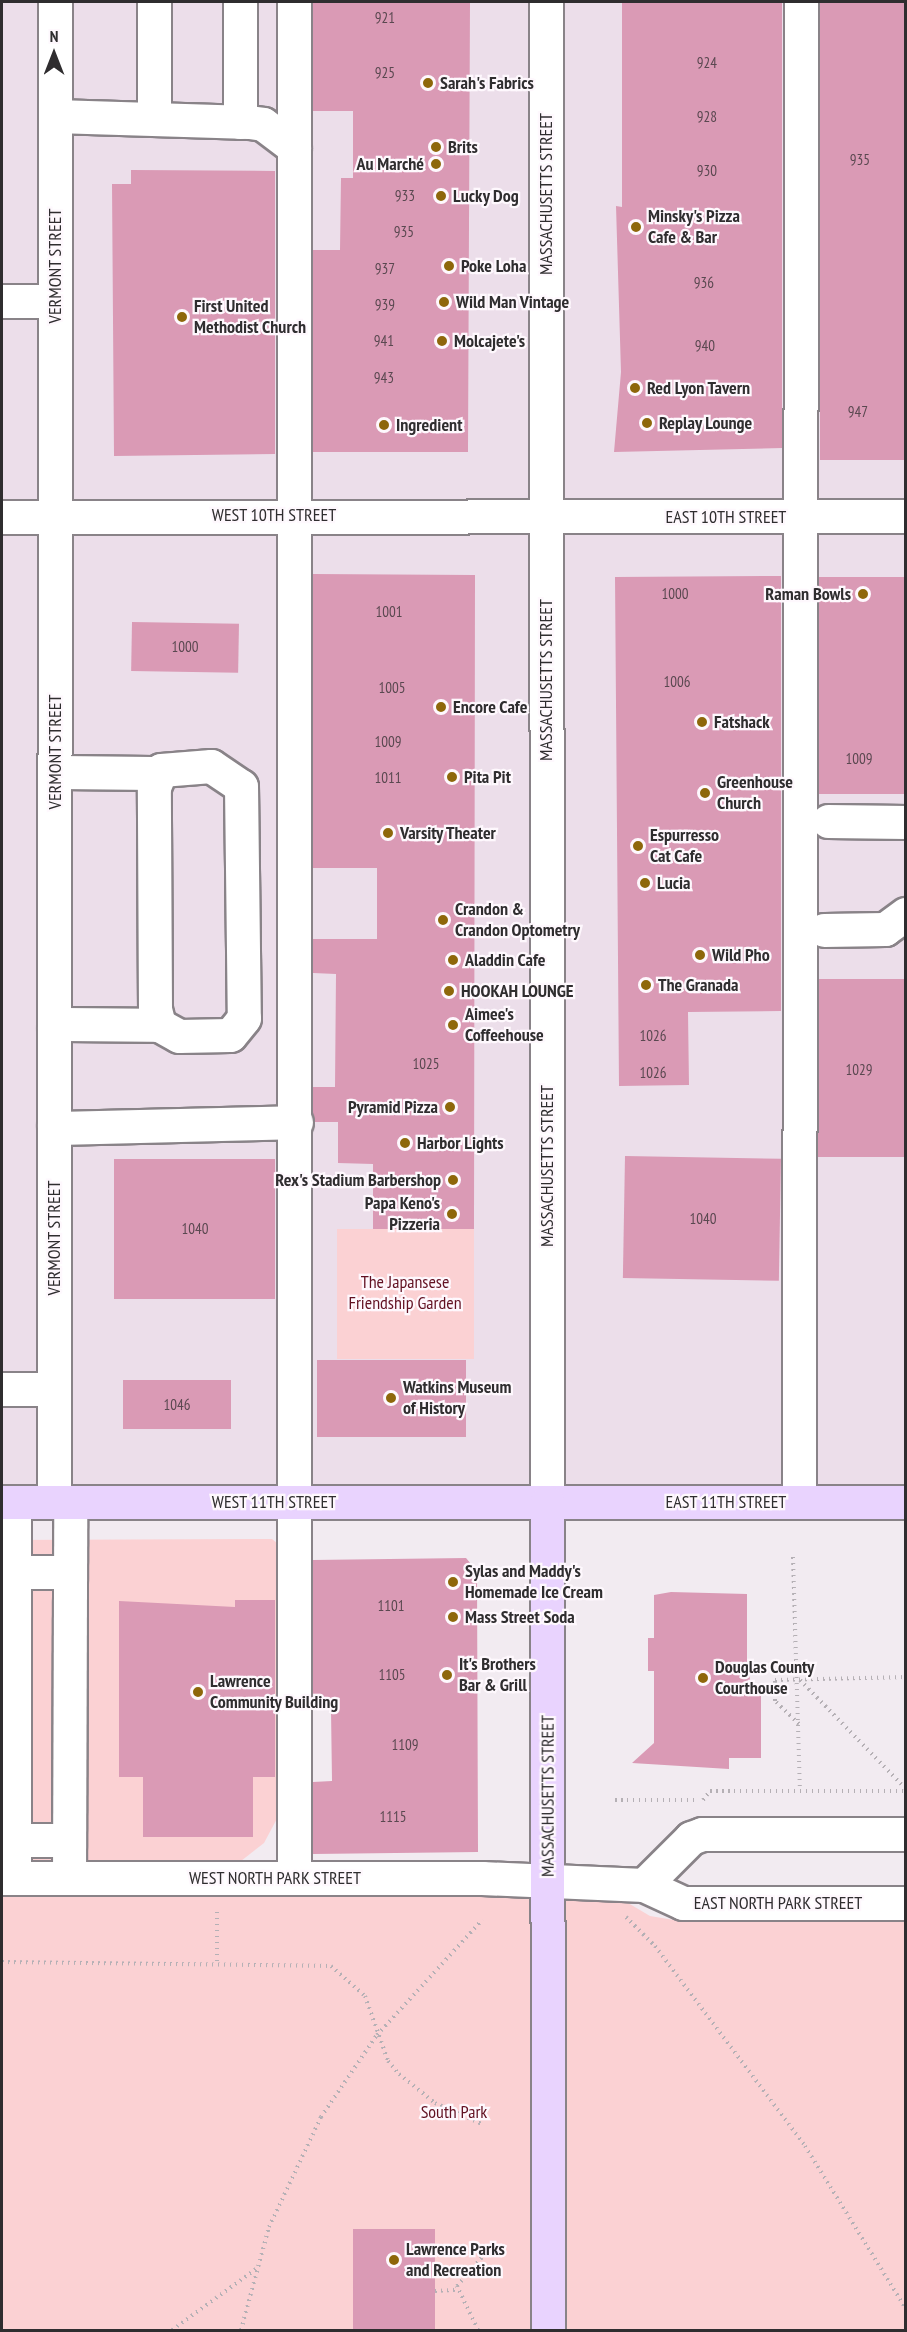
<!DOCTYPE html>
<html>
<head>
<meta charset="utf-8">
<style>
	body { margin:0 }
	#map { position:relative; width:907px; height:2332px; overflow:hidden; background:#f2ebf1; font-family:"PT Sans Narrow",sans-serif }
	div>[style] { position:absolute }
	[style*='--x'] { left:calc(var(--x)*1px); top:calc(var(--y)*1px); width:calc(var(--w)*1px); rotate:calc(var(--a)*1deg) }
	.built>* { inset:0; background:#ecdeea; transform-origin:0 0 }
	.green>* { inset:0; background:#fbd1d3; transform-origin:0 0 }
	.building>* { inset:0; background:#da9ab5; transform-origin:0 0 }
	.path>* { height:4px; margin-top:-2px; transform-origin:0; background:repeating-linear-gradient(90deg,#b5b0b5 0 1.5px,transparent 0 6px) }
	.roads { filter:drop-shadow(2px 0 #898388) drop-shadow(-2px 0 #898388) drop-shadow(0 2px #898388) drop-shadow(0 -2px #898388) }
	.minor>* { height:33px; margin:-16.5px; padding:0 16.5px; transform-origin:16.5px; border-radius:16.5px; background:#fff }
	.major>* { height:33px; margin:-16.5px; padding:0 16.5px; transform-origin:16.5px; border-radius:16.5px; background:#e9d3fe }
	.dots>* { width:16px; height:16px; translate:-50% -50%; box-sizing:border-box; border:3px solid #fef8fd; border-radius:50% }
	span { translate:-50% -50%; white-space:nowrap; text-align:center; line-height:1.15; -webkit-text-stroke:4.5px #fef8fd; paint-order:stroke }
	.number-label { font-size:15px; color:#5a4850 }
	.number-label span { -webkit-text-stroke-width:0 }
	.poi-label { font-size:18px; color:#2f2d2f; font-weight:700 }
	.left { translate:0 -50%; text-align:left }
	.right { translate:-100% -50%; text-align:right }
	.street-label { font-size:18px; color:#2f2d2f }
	.park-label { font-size:18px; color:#621122 }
	.frame { position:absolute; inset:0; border:3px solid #2f2d2f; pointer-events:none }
	.north { position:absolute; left:24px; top:24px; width:60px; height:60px; -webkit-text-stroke:4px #fef8fd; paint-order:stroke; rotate:0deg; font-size:16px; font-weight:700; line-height:24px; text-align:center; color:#2f2d2f }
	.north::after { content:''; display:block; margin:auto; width:21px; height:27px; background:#2f2d2f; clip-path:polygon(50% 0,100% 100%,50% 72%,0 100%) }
</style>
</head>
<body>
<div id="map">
	<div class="built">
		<div style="left:2px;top:2px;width:903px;height:1500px"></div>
	</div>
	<div class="green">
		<div style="left:337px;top:1229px;width:137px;height:130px"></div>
		<div style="clip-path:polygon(272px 1539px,283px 1548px,280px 1813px,264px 1843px,241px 1861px,226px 1865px,2px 1865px,2px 1540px)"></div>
		<div style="clip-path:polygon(477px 1894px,623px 1900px,650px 1916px,674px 1920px,905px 1920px,905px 2330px,2px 2330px,2px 1897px)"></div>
	</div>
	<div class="building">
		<div style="clip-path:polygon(313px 2px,470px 2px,468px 452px,313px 452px,313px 250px,340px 250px,341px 178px,353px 178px,353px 111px,313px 111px)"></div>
		<div style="clip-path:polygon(622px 2px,782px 2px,782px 448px,614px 452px,621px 372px,616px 206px,622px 207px)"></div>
		<div style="left:820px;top:2px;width:86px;height:458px"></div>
		<div style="clip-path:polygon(131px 170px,275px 171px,275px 454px,114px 456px,112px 184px,131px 184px)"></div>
		<div style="clip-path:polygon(313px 574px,475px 575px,474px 1229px,373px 1229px,373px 1164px,338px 1163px,338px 1122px,315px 1122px,313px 1114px,313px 1087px,335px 1087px,336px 974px,313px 973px,313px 939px,377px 939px,377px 868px,313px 868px)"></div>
		<div style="clip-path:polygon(781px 576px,781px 1011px,688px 1012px,689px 1085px,619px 1086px,615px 577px)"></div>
		<div style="left:819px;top:577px;width:87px;height:217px"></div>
		<div style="left:132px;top:622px;width:107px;height:49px;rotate:1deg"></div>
		<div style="left:906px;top:979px;width:178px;height:88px;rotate:90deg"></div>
		<div style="left:625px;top:1156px;width:156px;height:122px;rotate:1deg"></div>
		<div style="left:114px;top:1159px;width:161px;height:140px"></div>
		<div style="left:317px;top:1360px;width:149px;height:77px"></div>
		<div style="left:123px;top:1380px;width:108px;height:49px"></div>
		<div style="clip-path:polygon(466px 1558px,477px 1571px,478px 1852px,313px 1854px,313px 1782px,332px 1781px,331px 1710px,313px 1710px,313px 1560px)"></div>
		<div style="clip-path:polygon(671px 1592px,747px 1594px,747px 1665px,751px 1684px,761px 1684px,761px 1758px,729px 1758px,729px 1769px,632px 1763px,654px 1743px,654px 1671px,648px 1671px,648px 1638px,654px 1638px,654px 1595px)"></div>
		<div style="clip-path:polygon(235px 1600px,275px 1600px,275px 1777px,253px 1777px,253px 1837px,143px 1837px,143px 1777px,119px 1777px,119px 1601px,235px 1607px)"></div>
		<div style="left:353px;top:2229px;width:82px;height:102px"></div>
	</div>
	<div class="path">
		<div style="--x:793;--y:1557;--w:234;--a:88.3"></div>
		<div style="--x:800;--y:1680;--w:152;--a:45.8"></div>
		<div style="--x:799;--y:1724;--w:33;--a:-136"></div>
		<div style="--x:775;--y:1701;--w:21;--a:-90"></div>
		<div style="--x:775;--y:1680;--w:131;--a:-1.3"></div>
		<div style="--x:615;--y:1800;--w:80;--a:0"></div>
		<div style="--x:703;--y:1800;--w:11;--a:-52"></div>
		<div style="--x:710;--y:1791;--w:196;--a:0"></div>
		<div style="--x:217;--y:1912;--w:50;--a:90"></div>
		<div style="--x:626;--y:1917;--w:41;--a:45"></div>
		<div style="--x:655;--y:1946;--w:250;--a:53.1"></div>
		<div style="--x:805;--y:2146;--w:192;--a:58.2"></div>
		<div style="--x:2;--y:1962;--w:329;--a:0.7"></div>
		<div style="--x:331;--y:1966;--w:45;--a:41.4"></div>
		<div style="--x:365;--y:1996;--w:69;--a:70.5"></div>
		<div style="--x:388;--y:2061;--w:17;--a:50"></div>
		<div style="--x:399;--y:2074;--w:46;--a:38.9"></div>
		<div style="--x:435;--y:2103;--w:51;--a:24.1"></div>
		<div style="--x:435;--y:2291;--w:22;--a:-3"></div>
		<div style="--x:172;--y:2330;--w:104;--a:-36"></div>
		<div style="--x:241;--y:2330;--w:107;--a:-74.8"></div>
		<div style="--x:269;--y:2227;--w:122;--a:-64.7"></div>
		<div style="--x:321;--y:2117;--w:99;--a:-55.7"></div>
		<div style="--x:377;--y:2035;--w:156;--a:-47.6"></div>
		<div style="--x:478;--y:2330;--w:49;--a:-115.5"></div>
		<div style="--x:457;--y:2286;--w:38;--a:-49"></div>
	</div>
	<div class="roads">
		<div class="minor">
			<div style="--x:154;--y:2;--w:114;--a:90"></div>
			<div style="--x:240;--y:2;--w:120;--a:90"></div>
			<div style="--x:294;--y:2;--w:1876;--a:90"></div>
			<div style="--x:546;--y:2;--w:1500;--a:89.96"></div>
			<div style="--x:55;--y:116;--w:194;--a:1.8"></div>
			<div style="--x:249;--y:122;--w:14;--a:8"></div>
			<div style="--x:263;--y:124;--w:39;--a:37"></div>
			<div style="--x:2;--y:301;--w:53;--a:0"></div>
			<div style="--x:2;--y:517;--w:904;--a:-0.06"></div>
			<div style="--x:211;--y:766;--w:36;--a:34"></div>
			<div style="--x:241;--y:786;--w:232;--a:89.3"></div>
			<div style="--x:244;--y:1018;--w:22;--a:129"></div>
			<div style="--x:230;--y:1035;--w:51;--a:178.9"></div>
			<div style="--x:179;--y:1036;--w:23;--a:-151"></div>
			<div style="--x:159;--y:1025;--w:16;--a:-104"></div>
			<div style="--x:155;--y:1009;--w:222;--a:-90.3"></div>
			<div style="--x:154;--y:787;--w:18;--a:-68"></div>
			<div style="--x:161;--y:770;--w:50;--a:-4.6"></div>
			<div style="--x:55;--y:772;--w:103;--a:0.6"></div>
			<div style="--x:828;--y:821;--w:78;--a:0.7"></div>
			<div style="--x:824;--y:930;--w:61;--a:-0.9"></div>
			<div style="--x:885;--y:929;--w:26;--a:-36"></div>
			<div style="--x:54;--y:1024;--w:105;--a:0.5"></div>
			<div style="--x:54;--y:1128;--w:242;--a:-1.4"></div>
			<div style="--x:2;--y:1389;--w:52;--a:0"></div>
			<div style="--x:14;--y:1502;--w:376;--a:90"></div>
			<div style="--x:54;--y:1502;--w:1500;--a:-89.96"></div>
			<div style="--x:799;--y:1502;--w:1500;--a:-89.92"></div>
			<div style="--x:14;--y:1572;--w:56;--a:0"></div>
			<div style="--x:14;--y:1840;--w:55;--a:0"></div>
			<div style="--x:2;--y:1878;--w:480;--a:0"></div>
			<div style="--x:482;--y:1878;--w:162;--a:2.5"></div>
			<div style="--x:644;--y:1885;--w:43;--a:24.8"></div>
			<div style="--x:683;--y:1903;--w:223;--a:0"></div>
			<div style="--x:69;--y:1878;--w:376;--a:-89.8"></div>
			<div style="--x:644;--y:1885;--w:66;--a:-45"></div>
			<div style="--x:691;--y:1838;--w:12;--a:-20"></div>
			<div style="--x:702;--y:1834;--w:204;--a:0"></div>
		</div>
		<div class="major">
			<div style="--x:2;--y:1502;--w:904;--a:0"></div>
			<div style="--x:547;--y:1502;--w:828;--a:89.93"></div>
		</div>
	</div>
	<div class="dots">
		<div style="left:428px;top:83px;background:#8e670b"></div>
		<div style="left:436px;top:147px;background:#8e670b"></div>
		<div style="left:436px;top:164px;background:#8e670b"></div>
		<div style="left:441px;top:196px;background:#8e670b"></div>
		<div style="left:636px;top:227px;background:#8e670b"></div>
		<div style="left:449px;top:266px;background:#8e670b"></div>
		<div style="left:444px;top:302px;background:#8e670b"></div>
		<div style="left:182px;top:317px;background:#8e670b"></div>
		<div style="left:442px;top:341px;background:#8e670b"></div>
		<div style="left:635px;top:388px;background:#8e670b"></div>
		<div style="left:647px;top:423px;background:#8e670b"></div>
		<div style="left:384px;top:425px;background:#8e670b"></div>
		<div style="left:863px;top:594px;background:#8e670b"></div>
		<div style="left:441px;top:707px;background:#8e670b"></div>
		<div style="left:702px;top:722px;background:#8e670b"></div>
		<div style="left:452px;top:777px;background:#8e670b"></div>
		<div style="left:705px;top:793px;background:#8e670b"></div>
		<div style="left:388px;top:833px;background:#8e670b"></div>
		<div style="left:638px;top:846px;background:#8e670b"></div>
		<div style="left:645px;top:883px;background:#8e670b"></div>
		<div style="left:443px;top:920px;background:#8e670b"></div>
		<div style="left:700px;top:955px;background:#8e670b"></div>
		<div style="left:453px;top:960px;background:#8e670b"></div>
		<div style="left:646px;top:985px;background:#8e670b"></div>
		<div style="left:449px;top:991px;background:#8e670b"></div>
		<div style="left:453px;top:1025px;background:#8e670b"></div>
		<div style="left:450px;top:1107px;background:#8e670b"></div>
		<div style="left:405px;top:1143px;background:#8e670b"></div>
		<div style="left:453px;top:1180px;background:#8e670b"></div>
		<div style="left:452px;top:1214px;background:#8e670b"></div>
		<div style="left:391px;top:1398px;background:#8e670b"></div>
		<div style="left:453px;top:1582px;background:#8e670b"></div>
		<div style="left:453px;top:1617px;background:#8e670b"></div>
		<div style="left:447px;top:1675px;background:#8e670b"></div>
		<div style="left:703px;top:1678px;background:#8e670b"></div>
		<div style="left:198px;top:1692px;background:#8e670b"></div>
		<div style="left:394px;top:2260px;background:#8e670b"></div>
	</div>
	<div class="number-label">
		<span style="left:385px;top:18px">921</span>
		<span style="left:707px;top:63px">924</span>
		<span style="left:385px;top:73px">925</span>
		<span style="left:707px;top:117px">928</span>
		<span style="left:860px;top:160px">935</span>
		<span style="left:707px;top:171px">930</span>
		<span style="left:405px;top:196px">933</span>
		<span style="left:404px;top:232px">935</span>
		<span style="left:385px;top:269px">937</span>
		<span style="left:704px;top:283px">936</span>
		<span style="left:385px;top:305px">939</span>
		<span style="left:384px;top:341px">941</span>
		<span style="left:705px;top:346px">940</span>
		<span style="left:384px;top:378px">943</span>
		<span style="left:858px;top:412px">947</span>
		<span style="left:675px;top:594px">1000</span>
		<span style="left:389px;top:612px">1001</span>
		<span style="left:185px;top:647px">1000</span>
		<span style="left:677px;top:682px">1006</span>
		<span style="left:392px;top:688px">1005</span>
		<span style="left:388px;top:742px">1009</span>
		<span style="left:859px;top:759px">1009</span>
		<span style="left:388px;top:778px">1011</span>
		<span style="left:653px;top:1036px">1026</span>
		<span style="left:426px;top:1064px">1025</span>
		<span style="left:859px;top:1070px">1029</span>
		<span style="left:653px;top:1073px">1026</span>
		<span style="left:703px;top:1219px">1040</span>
		<span style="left:195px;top:1229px">1040</span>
		<span style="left:177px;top:1405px">1046</span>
		<span style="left:391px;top:1606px">1101</span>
		<span style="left:392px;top:1675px">1105</span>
		<span style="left:405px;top:1745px">1109</span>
		<span style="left:393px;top:1817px">1115</span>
	</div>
	<div class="poi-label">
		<span class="left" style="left:440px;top:83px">Sarah's Fabrics</span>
		<span class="left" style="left:448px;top:147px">Brits</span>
		<span class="right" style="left:424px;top:164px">Au Marché</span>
		<span class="left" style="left:453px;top:196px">Lucky Dog</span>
		<span class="left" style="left:648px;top:227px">Minsky's Pizza<br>Cafe &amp; Bar</span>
		<span class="left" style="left:461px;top:266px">Poke Loha</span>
		<span class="left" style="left:456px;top:302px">Wild Man Vintage</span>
		<span class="left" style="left:194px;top:317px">First United<br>Methodist Church</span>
		<span class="left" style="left:454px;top:341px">Molcajete's</span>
		<span class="left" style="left:647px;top:388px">Red Lyon Tavern</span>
		<span class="left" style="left:659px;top:423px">Replay Lounge</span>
		<span class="left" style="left:396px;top:425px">Ingredient</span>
		<span class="right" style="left:851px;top:594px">Raman Bowls</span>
		<span class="left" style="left:453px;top:707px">Encore Cafe</span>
		<span class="left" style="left:714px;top:722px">Fatshack</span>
		<span class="left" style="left:464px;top:777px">Pita Pit</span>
		<span class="left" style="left:717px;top:793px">Greenhouse<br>Church</span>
		<span class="left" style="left:400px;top:833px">Varsity Theater</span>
		<span class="left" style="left:650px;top:846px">Espurresso<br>Cat Cafe</span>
		<span class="left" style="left:657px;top:883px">Lucia</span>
		<span class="left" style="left:455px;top:920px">Crandon &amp;<br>Crandon Optometry</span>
		<span class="left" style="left:712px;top:955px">Wild Pho</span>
		<span class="left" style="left:465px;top:960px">Aladdin Cafe</span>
		<span class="left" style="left:658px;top:985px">The Granada</span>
		<span class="left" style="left:461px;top:991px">HOOKAH LOUNGE</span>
		<span class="left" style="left:465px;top:1025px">Aimee's<br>Coffeehouse</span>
		<span class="right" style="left:438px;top:1107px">Pyramid Pizza</span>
		<span class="left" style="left:417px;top:1143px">Harbor Lights</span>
		<span class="right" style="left:441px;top:1180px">Rex's Stadium Barbershop</span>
		<span class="right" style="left:440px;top:1214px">Papa Keno's<br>Pizzeria</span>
		<span class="left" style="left:403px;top:1398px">Watkins Museum<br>of History</span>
		<span class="left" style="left:465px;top:1582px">Sylas and Maddy's<br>Homemade Ice Cream</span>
		<span class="left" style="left:465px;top:1617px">Mass Street Soda</span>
		<span class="left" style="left:459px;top:1675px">It's Brothers<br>Bar &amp; Grill</span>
		<span class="left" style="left:715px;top:1678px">Douglas County<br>Courthouse</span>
		<span class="left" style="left:210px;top:1692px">Lawrence<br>Community Building</span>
		<span class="left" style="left:406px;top:2260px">Lawrence Parks<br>and Recreation</span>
	</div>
	<div class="street-label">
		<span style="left:546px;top:194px;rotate:-90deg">MASSACHUSETTS STREET</span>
		<span style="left:55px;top:266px;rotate:-90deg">VERMONT STREET</span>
		<span style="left:274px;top:515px">WEST 10TH STREET</span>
		<span style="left:726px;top:517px">EAST 10TH STREET</span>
		<span style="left:546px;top:680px;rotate:-90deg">MASSACHUSETTS STREET</span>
		<span style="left:55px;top:752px;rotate:-90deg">VERMONT STREET</span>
		<span style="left:547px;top:1166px;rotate:-90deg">MASSACHUSETTS STREET</span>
		<span style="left:54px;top:1238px;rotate:-90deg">VERMONT STREET</span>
		<span style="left:274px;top:1502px">WEST 11TH STREET</span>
		<span style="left:726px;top:1502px">EAST 11TH STREET</span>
		<span style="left:548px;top:1796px;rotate:-90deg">MASSACHUSETTS STREET</span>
		<span style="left:275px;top:1878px">WEST NORTH PARK STREET</span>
		<span style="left:778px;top:1903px">EAST NORTH PARK STREET</span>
	</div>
	<div class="park-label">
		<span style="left:405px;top:1293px">The Japansese<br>Friendship Garden</span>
		<span style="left:454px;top:2112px">South Park</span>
	</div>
	<div class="frame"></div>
	<div class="north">N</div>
</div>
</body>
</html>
